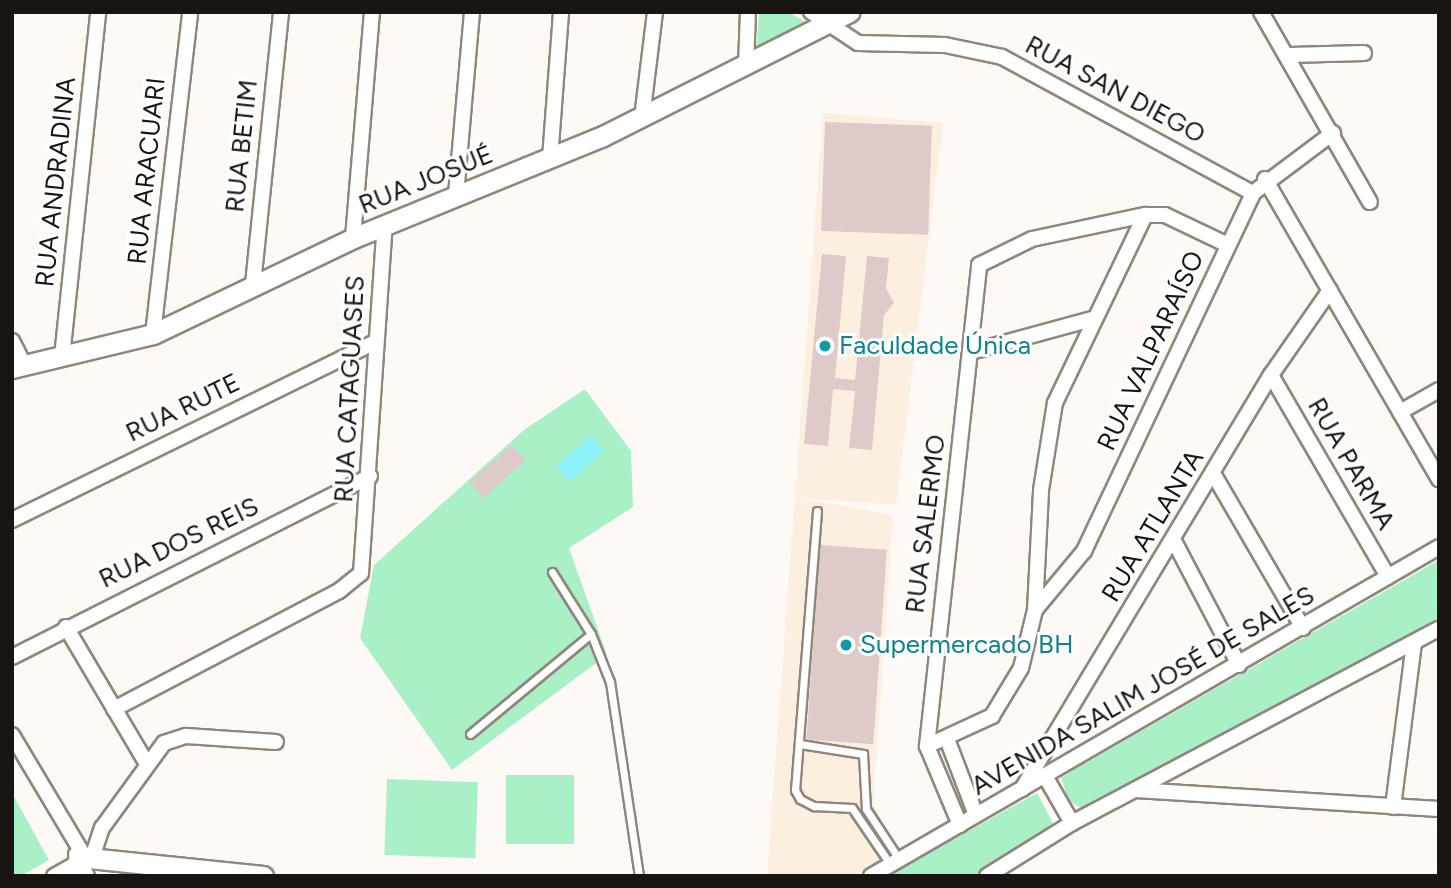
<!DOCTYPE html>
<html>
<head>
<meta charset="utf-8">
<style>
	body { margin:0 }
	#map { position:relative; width:1451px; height:888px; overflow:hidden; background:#fef9f4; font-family:Figtree,sans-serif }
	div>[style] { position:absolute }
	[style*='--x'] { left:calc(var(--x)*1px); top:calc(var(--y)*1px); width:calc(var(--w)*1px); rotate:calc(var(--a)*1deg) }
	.built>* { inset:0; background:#fdefdf }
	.green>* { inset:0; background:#a9f0c6; transform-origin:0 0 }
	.water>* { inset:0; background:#8df4fb; transform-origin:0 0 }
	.building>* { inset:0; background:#decac8; transform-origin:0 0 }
	.roads { filter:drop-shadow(2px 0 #91867a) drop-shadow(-2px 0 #91867a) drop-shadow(0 2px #91867a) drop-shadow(0 -2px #91867a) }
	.lane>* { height:7px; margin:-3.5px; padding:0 3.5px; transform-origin:3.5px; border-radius:3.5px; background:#fff }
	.street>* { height:14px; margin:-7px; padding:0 7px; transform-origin:7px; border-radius:7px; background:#fff }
	.secondary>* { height:19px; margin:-9.5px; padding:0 9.5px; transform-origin:9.5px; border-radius:9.5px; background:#fff }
	.dots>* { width:19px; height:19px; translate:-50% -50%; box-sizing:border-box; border:4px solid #fff; border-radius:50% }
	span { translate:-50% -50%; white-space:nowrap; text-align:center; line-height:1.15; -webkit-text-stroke:6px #fff; paint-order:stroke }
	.street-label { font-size:26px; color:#191510 }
	.culture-label { font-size:26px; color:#0d838f }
	.left { translate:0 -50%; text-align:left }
	.frame { position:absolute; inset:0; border:14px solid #191510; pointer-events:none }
</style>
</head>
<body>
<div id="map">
	<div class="built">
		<div style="clip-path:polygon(823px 113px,943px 123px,896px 505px,799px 498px,893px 515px,873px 805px,900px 850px,854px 876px,767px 876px)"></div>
	</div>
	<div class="green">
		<div style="clip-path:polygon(759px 12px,788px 12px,806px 22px,756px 49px)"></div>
		<div style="clip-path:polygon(585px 389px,631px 451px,633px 507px,569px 548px,607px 655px,452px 770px,360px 638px,374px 565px,524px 430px)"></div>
		<div style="clip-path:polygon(1439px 560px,1439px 622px,1096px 806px,1082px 809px,1069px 801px,1061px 778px,1070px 772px)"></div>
		<div style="left:506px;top:775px;width:68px;height:69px"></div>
		<div style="left:387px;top:779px;width:91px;height:76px;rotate:2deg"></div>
		<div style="clip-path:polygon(12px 793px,49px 860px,21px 876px,12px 876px)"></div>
		<div style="clip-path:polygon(1037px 793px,1054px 825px,975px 876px,888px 876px)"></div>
	</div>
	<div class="water">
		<div style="left:591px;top:436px;width:20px;height:46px;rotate:49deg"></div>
	</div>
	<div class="building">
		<div style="left:825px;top:122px;width:107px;height:109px;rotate:2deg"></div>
		<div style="clip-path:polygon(822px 254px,846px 256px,835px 378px,855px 380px,867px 256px,889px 258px,886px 288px,894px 303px,884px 315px,872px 450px,849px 448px,855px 391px,833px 389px,828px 446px,804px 444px)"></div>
		<div style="left:512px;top:445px;width:21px;height:56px;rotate:49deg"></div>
		<div style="left:820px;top:545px;width:67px;height:195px;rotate:4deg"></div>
	</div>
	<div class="roads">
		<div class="lane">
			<div style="--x:817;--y:511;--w:280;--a:94.5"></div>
			<div style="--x:795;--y:790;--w:10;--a:61"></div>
			<div style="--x:800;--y:799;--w:16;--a:27"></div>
			<div style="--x:814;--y:806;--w:38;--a:3"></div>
			<div style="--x:852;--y:808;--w:68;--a:55.8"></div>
			<div style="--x:552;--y:572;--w:73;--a:57.8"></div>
			<div style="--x:591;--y:634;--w:52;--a:68.4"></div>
			<div style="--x:610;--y:682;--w:196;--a:81.5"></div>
			<div style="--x:470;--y:734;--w:157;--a:-39.6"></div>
			<div style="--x:800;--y:744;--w:64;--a:9"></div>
			<div style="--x:863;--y:754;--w:55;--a:86.9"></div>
			<div style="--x:866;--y:809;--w:60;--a:56.6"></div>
		</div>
		<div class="street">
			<div style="--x:811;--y:12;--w:56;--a:33.4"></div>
			<div style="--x:858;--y:43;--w:87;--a:1.3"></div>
			<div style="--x:945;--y:45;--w:58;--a:11.9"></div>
			<div style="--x:1002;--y:57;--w:285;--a:28.5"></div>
			<div style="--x:1261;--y:12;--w:219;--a:60.2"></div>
			<div style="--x:1290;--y:55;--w:74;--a:-1.5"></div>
			<div style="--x:746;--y:66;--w:54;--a:-87.9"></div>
			<div style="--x:642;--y:118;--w:107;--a:-83"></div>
			<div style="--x:550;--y:159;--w:147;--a:-85.7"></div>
			<div style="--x:1265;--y:179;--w:347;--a:59.9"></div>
			<div style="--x:456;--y:195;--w:184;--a:-85"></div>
			<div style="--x:353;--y:238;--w:227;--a:-85.2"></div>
			<div style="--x:253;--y:284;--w:273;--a:-84.1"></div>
			<div style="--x:153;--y:334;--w:324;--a:-83.4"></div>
			<div style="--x:12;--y:341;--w:27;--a:63"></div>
			<div style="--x:971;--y:352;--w:125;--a:-15.3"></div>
			<div style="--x:62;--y:357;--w:347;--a:-84"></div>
			<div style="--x:1271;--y:375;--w:233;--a:59.9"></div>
			<div style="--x:1400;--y:412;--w:45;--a:-29.4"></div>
			<div style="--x:1214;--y:475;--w:177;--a:59.8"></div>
			<div style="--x:12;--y:520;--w:405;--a:-26.1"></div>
			<div style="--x:1174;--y:541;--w:140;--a:62.3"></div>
			<div style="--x:1035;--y:610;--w:77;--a:-50.3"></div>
			<div style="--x:1084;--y:551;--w:396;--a:-64.7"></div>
			<div style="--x:1253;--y:193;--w:100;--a:-36.9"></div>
			<div style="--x:66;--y:627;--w:159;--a:59.4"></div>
			<div style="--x:12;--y:657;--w:401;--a:-26.8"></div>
			<div style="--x:114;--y:709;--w:254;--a:-27.7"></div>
			<div style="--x:339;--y:591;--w:28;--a:-39"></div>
			<div style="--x:361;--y:573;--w:349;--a:-86.1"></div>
			<div style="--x:12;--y:735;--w:144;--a:59.2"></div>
			<div style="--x:947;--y:739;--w:81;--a:69.1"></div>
			<div style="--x:927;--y:746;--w:72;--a:-24.8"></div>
			<div style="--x:992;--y:716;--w:56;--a:-58.9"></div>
			<div style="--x:1021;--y:668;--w:60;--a:-76.4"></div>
			<div style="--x:1035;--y:610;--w:120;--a:-87.1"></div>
			<div style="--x:1041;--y:490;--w:88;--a:-80.9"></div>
			<div style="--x:1055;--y:403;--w:208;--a:-64.4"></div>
			<div style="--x:1045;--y:776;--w:54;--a:60.1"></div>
			<div style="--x:1022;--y:789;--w:483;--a:-59"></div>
			<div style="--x:1271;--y:375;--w:103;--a:-55.2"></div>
			<div style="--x:1135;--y:790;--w:305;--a:3.6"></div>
			<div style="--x:1393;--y:807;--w:165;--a:-82.7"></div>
			<div style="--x:960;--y:825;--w:86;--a:-112.7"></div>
			<div style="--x:927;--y:746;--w:484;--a:-83.8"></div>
			<div style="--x:979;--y:265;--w:59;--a:-26.1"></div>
			<div style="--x:1032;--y:239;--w:116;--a:-12"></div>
			<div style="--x:1145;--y:215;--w:20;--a:0"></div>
			<div style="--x:1165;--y:215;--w:70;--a:25.5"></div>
			<div style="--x:92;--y:858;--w:32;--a:-72"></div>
			<div style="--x:102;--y:828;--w:105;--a:-53.9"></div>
			<div style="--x:164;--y:743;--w:23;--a:-18"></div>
			<div style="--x:186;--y:736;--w:90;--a:3.8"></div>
			<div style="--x:54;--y:876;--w:26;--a:-29"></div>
			<div style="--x:77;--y:863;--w:9;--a:-96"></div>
			<div style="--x:871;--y:876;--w:656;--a:-30.08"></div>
			<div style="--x:987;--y:876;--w:100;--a:-31.9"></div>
			<div style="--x:1072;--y:823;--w:415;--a:-27.9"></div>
		</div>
		<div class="secondary">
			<div style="--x:12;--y:368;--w:145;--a:-13.6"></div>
			<div style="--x:153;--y:334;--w:222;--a:-25.6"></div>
			<div style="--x:353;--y:238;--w:268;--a:-22.2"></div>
			<div style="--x:601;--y:137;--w:278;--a:-26.7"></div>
			<div style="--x:84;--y:876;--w:15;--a:-118"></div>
			<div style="--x:77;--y:863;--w:13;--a:-23"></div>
			<div style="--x:89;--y:858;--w:175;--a:5.9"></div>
		</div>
	</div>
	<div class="dots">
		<div style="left:825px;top:346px;background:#0f9aa8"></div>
		<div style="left:846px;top:645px;background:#0f9aa8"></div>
	</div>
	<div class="street-label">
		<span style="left:1115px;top:90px;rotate:28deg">RUA SAN DIEGO</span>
		<span style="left:242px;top:146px;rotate:-84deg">RUA BETIM</span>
		<span style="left:147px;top:171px;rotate:-84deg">RUA ARACUARI</span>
		<span style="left:426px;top:180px;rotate:-22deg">RUA JOSUÉ</span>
		<span style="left:56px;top:182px;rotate:-84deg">RUA ANDRADINA</span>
		<span style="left:1151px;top:351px;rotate:-65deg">RUA VALPARAÍSO</span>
		<span style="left:350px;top:389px;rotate:-87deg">RUA CATAGUASES</span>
		<span style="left:183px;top:408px;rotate:-26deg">RUA RUTE</span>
		<span style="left:1351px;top:464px;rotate:60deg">RUA PARMA</span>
		<span style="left:926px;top:524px;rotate:-83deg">RUA SALERMO</span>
		<span style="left:1153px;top:526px;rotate:-59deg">RUA ATLANTA</span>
		<span style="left:179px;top:543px;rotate:-26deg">RUA DOS REIS</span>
		<span style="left:1143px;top:691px;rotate:-30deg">AVENIDA SALIM JOSÉ DE SALES</span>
	</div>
	<div class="culture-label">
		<span class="left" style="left:839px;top:346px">Faculdade Única</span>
		<span class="left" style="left:860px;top:645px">Supermercado BH</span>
	</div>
	<div class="frame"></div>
</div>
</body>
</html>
